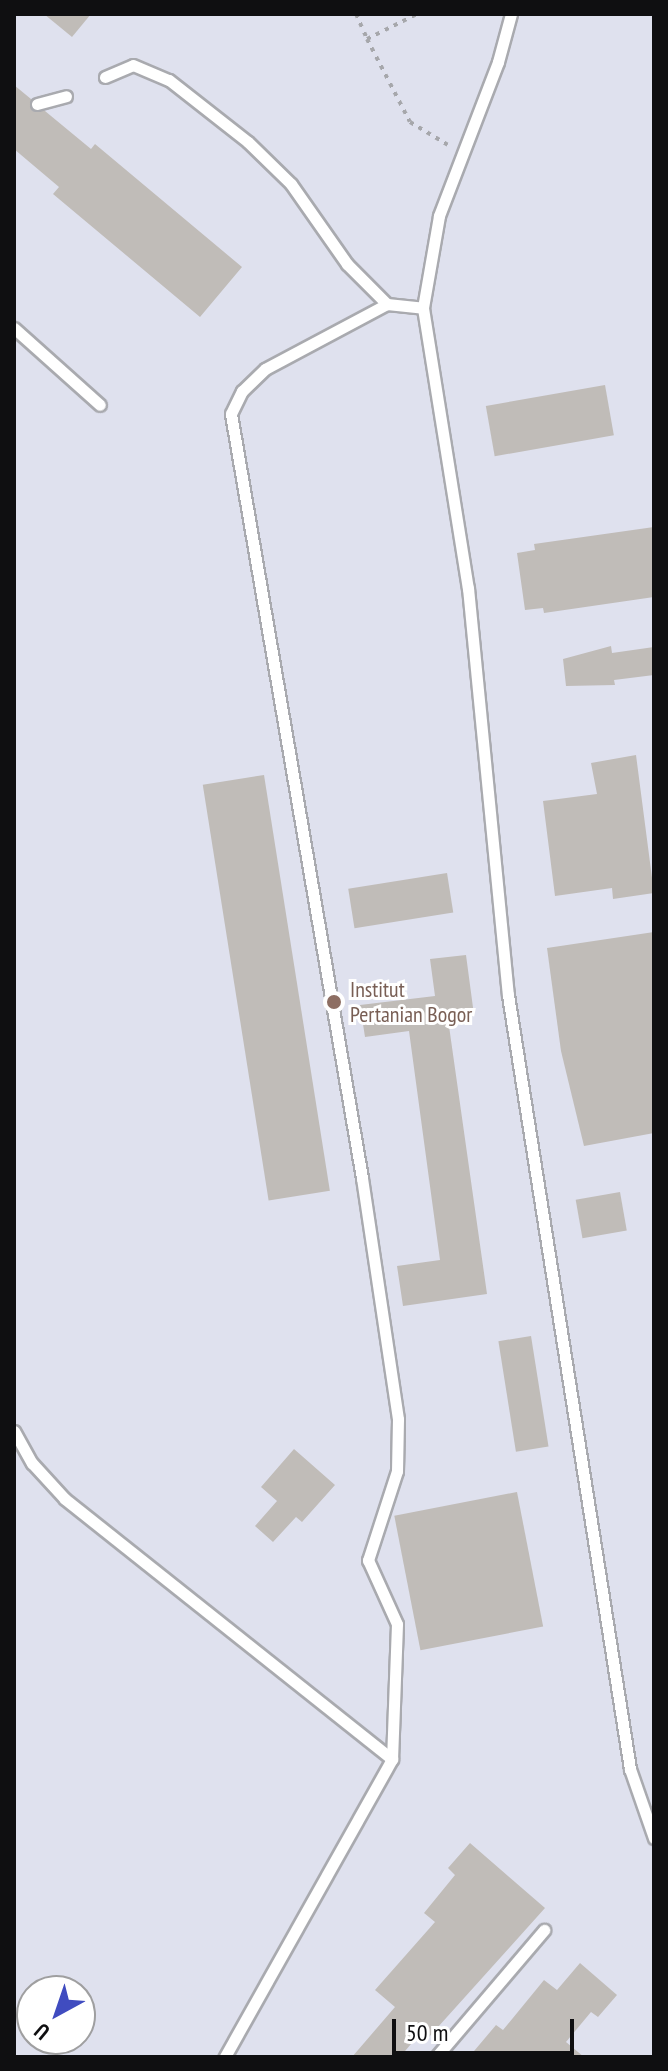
<!DOCTYPE html>
<html>
<head>
<meta charset="utf-8">
<style>
	body { margin:0 }
	#map { position:relative; width:668px; height:2071px; overflow:hidden; background:#ecedf3; font-family:"PT Sans Narrow",sans-serif }
	div>[style] { position:absolute }
	[style*='--x'] { left:calc(var(--x)*1px); top:calc(var(--y)*1px); width:calc(var(--w)*1px); rotate:calc(var(--a)*1deg) }
	.built>* { inset:0; background:#dfe1ee }
	.building>* { inset:0; background:#c0bcb8; transform-origin:0 0 }
	.path>* { height:4px; margin-top:-2px; transform-origin:0; background:repeating-linear-gradient(90deg,#a6a7ab 0 4px,transparent 0 10px) }
	.roads { filter:drop-shadow(2px 0 #a9aaaf) drop-shadow(-2px 0 #a9aaaf) drop-shadow(0 2px #a9aaaf) drop-shadow(0 -2px #a9aaaf) }
	.service>* { height:11px; margin:-5.5px; padding:0 5.5px; transform-origin:5.5px; border-radius:5.5px; background:#fff }
	.dots>* { width:22px; height:22px; translate:-50% -50%; box-sizing:border-box; border:4px solid #fff; border-radius:50% }
	span { translate:-50% -50%; white-space:nowrap; text-align:center; line-height:1.15; -webkit-text-stroke:6px #fff; paint-order:stroke }
	.education-label { font-size:22px; color:#785e54 }
	.left { translate:0 -50%; text-align:left }
	.frame { position:absolute; inset:0; border:16px solid #0f0f11; pointer-events:none }
	.north { position:absolute; left:16px; top:1975px; width:80px; height:80px; box-sizing:border-box; background:#fff; border:2px solid #9f9fa0; border-radius:50%; rotate:220deg; font-size:22px; font-weight:700; line-height:32px; text-align:center; color:#0f0f11 }
	.north::after { content:''; display:block; margin:auto; width:28px; height:36px; background:#404cc0; clip-path:polygon(50% 0,100% 100%,50% 72%,0 100%) }
	.scale { position:absolute; left:392px; top:2019px; width:182px; height:36px; box-sizing:border-box; border:4px solid #0f0f11; border-top:0; padding-left:10px; font-size:24px; line-height:28px; white-space:nowrap; color:#0f0f11; -webkit-text-stroke:6px #fff; paint-order:stroke }
</style>
</head>
<body>
<div id="map">
	<div class="built">
		<div style="clip-path:polygon(evenodd,14px 14px,654px 14px,654px 2057px,14px 2057px,14px 14px,32px 1991px,80px 1991px,80px 2039px,32px 2039px,32px 1991px)"></div>
	</div>
	<div class="building">
		<div style="clip-path:polygon(44px 14px,91px 14px,72px 37px)"></div>
		<div style="clip-path:polygon(14px 85px,31px 99px,32px 111px,45px 111px,91px 149px,95px 144px,242px 267px,200px 317px,53px 194px,59px 187px,14px 149px)"></div>
		<div style="left:605px;top:385px;width:51px;height:121px;rotate:80deg"></div>
		<div style="clip-path:polygon(654px 527px,654px 597px,544px 613px,543px 608px,525px 610px,517px 553px,535px 550px,534px 544px)"></div>
		<div style="clip-path:polygon(611px 646px,612px 653px,654px 647px,654px 675px,614px 680px,615px 685px,566px 686px,563px 659px)"></div>
		<div style="clip-path:polygon(636px 755px,654px 893px,613px 899px,612px 888px,555px 896px,543px 801px,597px 794px,591px 763px)"></div>
		<div style="left:264px;top:775px;width:421px;height:62px;rotate:81deg"></div>
		<div style="left:447px;top:873px;width:40px;height:100px;rotate:81deg"></div>
		<div style="clip-path:polygon(654px 932px,654px 1133px,584px 1146px,561px 1051px,547px 948px)"></div>
		<div style="clip-path:polygon(466px 955px,474px 1015px,448px 1019px,487px 1294px,403px 1306px,397px 1266px,440px 1260px,409px 1031px,365px 1037px,360px 1005px,435px 996px,430px 959px)"></div>
		<div style="left:620px;top:1192px;width:39px;height:45px;rotate:80deg"></div>
		<div style="left:531px;top:1336px;width:112px;height:33px;rotate:81deg"></div>
		<div style="clip-path:polygon(294px 1449px,335px 1485px,302px 1522px,296px 1517px,273px 1542px,255px 1526px,277px 1501px,261px 1487px)"></div>
		<div style="left:517px;top:1492px;width:137px;height:125px;rotate:79deg"></div>
		<div style="clip-path:polygon(470px 1843px,545px 1908px,429px 2037px,422px 2031px,400px 2057px,352px 2057px,395px 2007px,375px 1990px,435px 1922px,424px 1913px,455px 1875px,448px 1868px)"></div>
		<div style="clip-path:polygon(580px 1963px,617px 1995px,598px 2017px,591px 2012px,566px 2042px,584px 2057px,469px 2057px,496px 2025px,503px 2030px,544px 1980px,557px 1990px)"></div>
	</div>
	<div class="path">
		<div style="--x:356;--y:14;--w:27;--a:66"></div>
		<div style="--x:367;--y:39;--w:56;--a:-26.6"></div>
		<div style="--x:367;--y:39;--w:93;--a:62.6"></div>
		<div style="--x:410;--y:122;--w:44;--a:31.2"></div>
	</div>
	<div class="roads">
		<div class="service">
			<div style="--x:511;--y:14;--w:50;--a:105.2"></div>
			<div style="--x:498;--y:62;--w:165;--a:111"></div>
			<div style="--x:439;--y:216;--w:93;--a:99.9"></div>
			<div style="--x:423;--y:308;--w:284;--a:80.9"></div>
			<div style="--x:468;--y:588;--w:409;--a:84.4"></div>
			<div style="--x:508;--y:995;--w:784;--a:81.04"></div>
			<div style="--x:630;--y:1769;--w:73;--a:70.8"></div>
			<div style="--x:105;--y:77;--w:30;--a:-23"></div>
			<div style="--x:133;--y:65;--w:39;--a:23"></div>
			<div style="--x:169;--y:80;--w:100;--a:38.1"></div>
			<div style="--x:248;--y:142;--w:60;--a:44.3"></div>
			<div style="--x:291;--y:184;--w:98;--a:55"></div>
			<div style="--x:347;--y:264;--w:57;--a:45"></div>
			<div style="--x:387;--y:304;--w:36;--a:6"></div>
			<div style="--x:37;--y:104;--w:30;--a:-15"></div>
			<div style="--x:387;--y:304;--w:138;--a:152"></div>
			<div style="--x:265;--y:369;--w:32;--a:136"></div>
			<div style="--x:242;--y:391;--w:25;--a:116"></div>
			<div style="--x:231;--y:414;--w:775;--a:80.27"></div>
			<div style="--x:362;--y:1178;--w:244;--a:81.5"></div>
			<div style="--x:398;--y:1419;--w:52;--a:91.1"></div>
			<div style="--x:397;--y:1471;--w:94;--a:108"></div>
			<div style="--x:368;--y:1560;--w:70;--a:65.6"></div>
			<div style="--x:397;--y:1624;--w:135;--a:92.1"></div>
			<div style="--x:14;--y:328;--w:115;--a:41.8"></div>
			<div style="--x:14;--y:1431;--w:37;--a:61"></div>
			<div style="--x:32;--y:1463;--w:49;--a:47.5"></div>
			<div style="--x:65;--y:1499;--w:418;--a:38.5"></div>
			<div style="--x:392;--y:1759;--w:342;--a:119.3"></div>
			<div style="--x:436;--y:2057;--w:167;--a:-49.6"></div>
		</div>
	</div>
	<div class="dots">
		<div style="left:334px;top:1002px;background:#8d6e63"></div>
	</div>
	<div class="education-label">
		<span class="left" style="left:350px;top:1002px">Institut<br>Pertanian Bogor</span>
	</div>
	<div class="frame"></div>
	<div class="north">U</div>
	<div class="scale">50 m</div>
</div>
</body>
</html>
